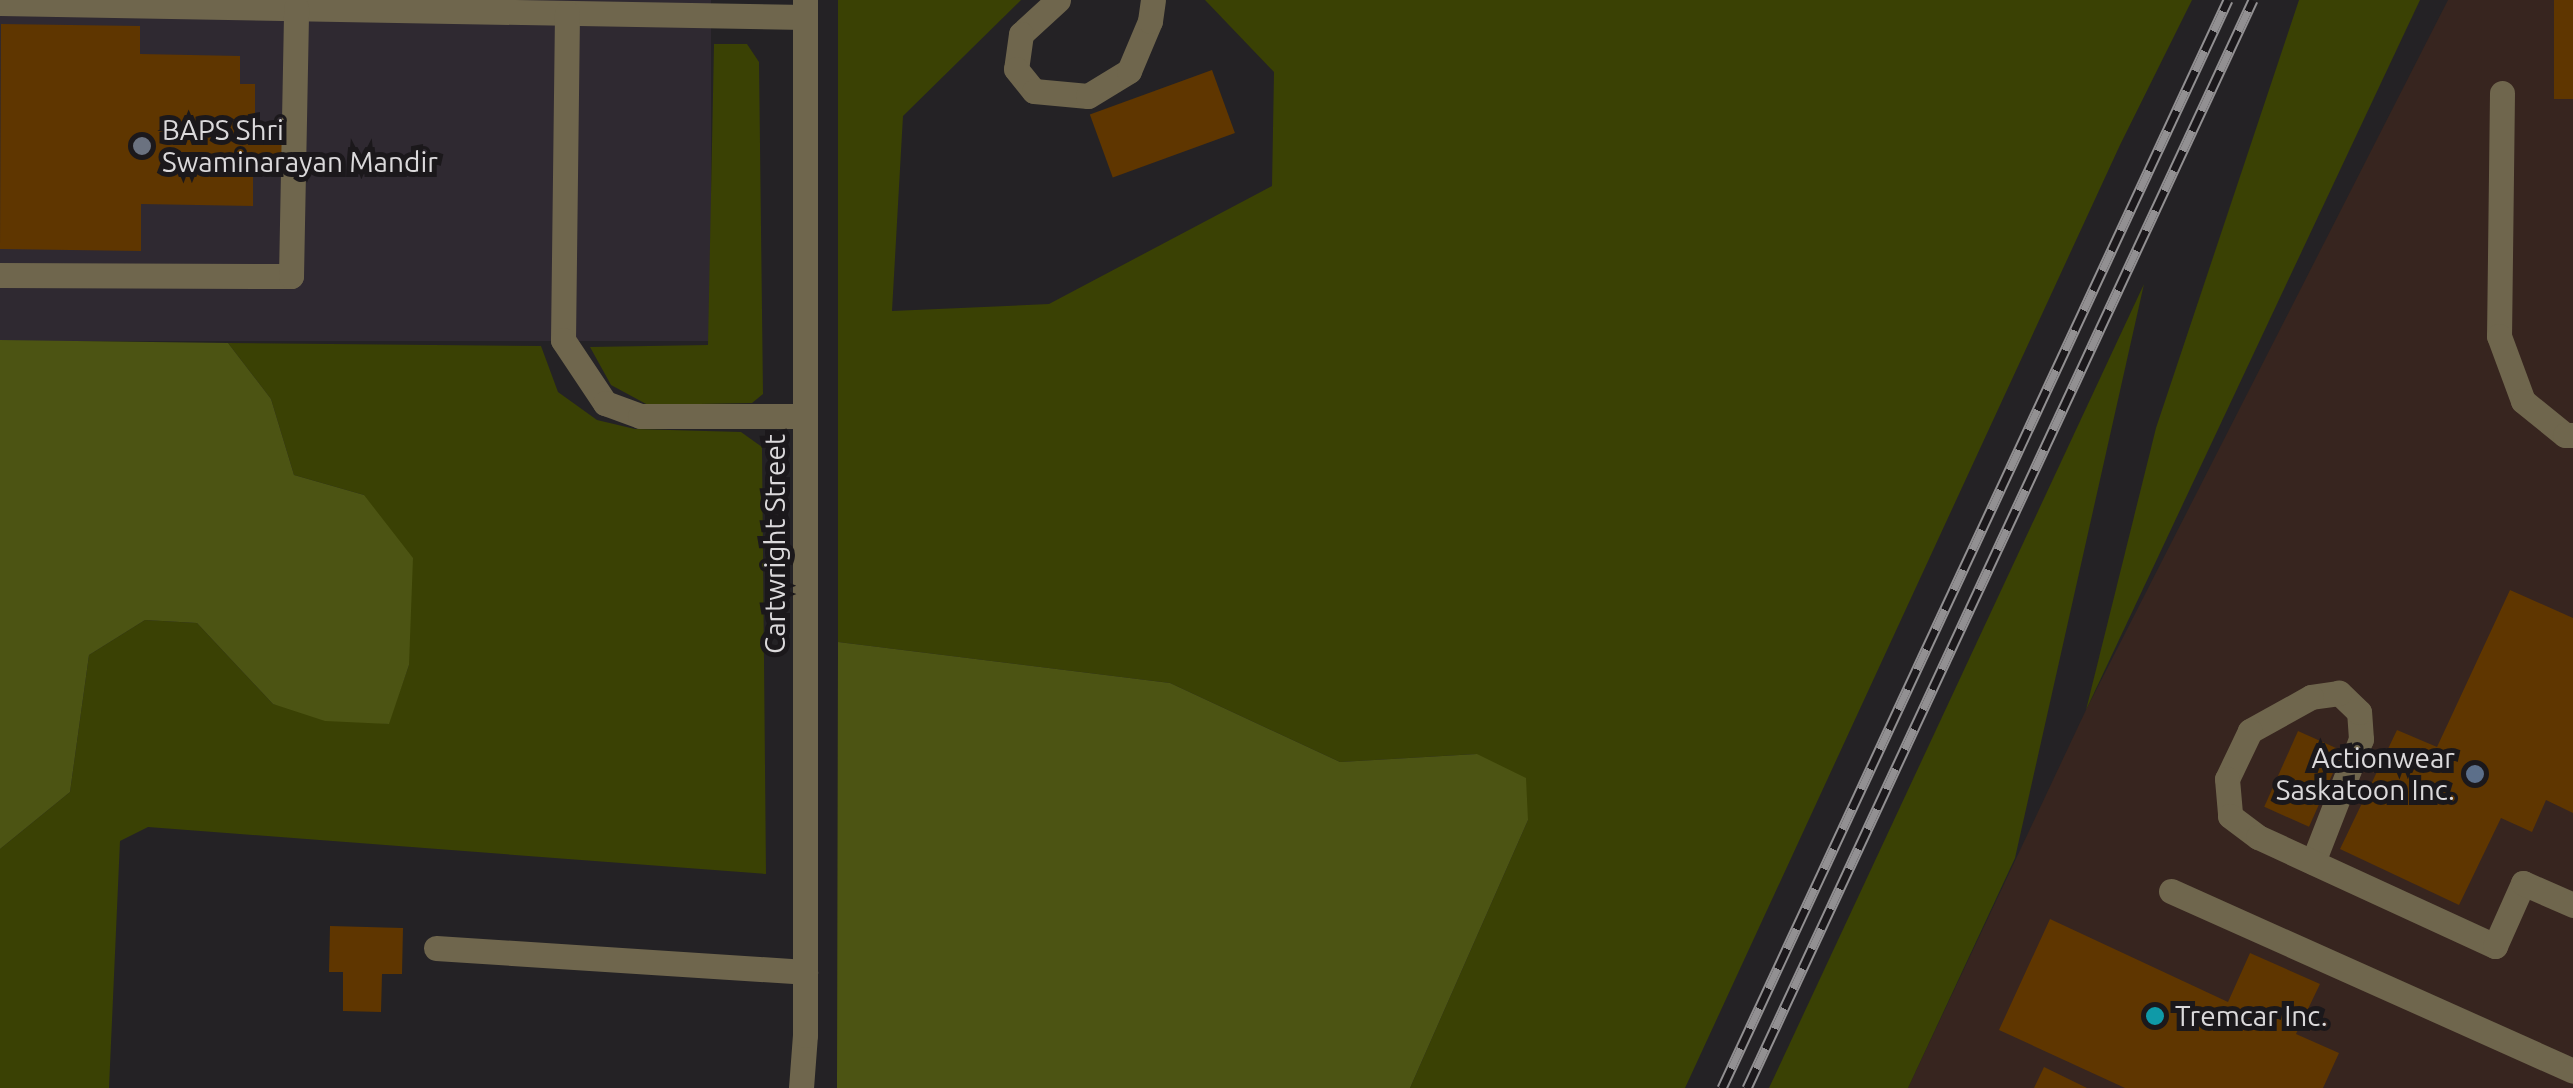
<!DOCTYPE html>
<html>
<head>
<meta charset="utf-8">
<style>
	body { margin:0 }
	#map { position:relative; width:2573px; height:1088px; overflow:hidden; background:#242225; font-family:Ubuntu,sans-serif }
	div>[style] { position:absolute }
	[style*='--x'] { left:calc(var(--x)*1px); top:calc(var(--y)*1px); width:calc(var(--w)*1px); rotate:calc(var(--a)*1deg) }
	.built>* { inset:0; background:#2f2931; transform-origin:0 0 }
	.industrial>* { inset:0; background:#37251f }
	.green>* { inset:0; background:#3a4104 }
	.forest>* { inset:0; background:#4c5413 }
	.building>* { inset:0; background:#5f3600; transform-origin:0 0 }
	.minor>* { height:25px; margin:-12.5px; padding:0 12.5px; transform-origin:12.5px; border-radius:12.5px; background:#6f664d }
	.rail>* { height:11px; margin-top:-5.5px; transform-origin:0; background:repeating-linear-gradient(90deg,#1b181b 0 22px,#929092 0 44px); box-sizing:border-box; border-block:2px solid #929092 }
	.dots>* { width:28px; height:28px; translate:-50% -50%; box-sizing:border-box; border:5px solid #1b181b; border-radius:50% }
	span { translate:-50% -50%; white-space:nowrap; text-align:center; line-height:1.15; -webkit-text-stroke:10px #1b181b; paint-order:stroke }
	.poi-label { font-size:28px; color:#dbd9db }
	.left { translate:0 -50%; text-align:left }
	.right { translate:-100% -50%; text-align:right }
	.street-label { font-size:28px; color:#dbd9db }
</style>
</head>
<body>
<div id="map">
	<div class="built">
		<div style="left:0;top:0;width:711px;height:341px"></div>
	</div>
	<div class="industrial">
		<div style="clip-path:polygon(2448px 0,2573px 0,2573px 1088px,1908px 1088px,2086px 710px)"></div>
	</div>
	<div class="green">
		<div style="clip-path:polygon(838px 0,1021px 0,903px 116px,892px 311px,1049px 304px,1272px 186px,1274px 72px,1205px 0,2192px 0,2120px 145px,1685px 1088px,1410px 1088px,1528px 820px,1476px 754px,1340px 762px,1170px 683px,838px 642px)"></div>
		<div style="clip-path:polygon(2299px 0,2420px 0,2086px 710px,2156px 428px)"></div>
		<div style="clip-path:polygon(714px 44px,747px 44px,759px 62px,763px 394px,752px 403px,648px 405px,611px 385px,590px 347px,708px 345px)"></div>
		<div style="clip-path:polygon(2144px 284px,2015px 858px,1908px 1088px,1769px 1088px)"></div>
		<div style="clip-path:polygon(228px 343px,541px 346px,558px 392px,597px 420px,635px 429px,741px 432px,762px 447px,766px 874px,148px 827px,120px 841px,109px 1088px,0 1088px,0 849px,70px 792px,89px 655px,145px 620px,197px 623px,273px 704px,388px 724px,409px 665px,364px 495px,294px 475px,271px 399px)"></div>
	</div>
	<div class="forest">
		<div style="clip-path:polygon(0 340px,228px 343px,271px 399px,294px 475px,364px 495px,413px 558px,409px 665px,389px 724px,325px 721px,273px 704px,197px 623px,145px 620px,89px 655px,70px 792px,0 849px)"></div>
		<div style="clip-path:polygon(838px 642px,1170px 683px,1340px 762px,1477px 754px,1526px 778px,1528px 820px,1410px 1088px,837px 1088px)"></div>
	</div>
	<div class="building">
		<div style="left:2554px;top:0;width:19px;height:99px"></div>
		<div style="clip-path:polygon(1px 24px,140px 26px,140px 54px,240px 56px,240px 84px,255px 84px,255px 129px,284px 129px,283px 162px,253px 162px,253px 206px,141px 204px,141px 251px,0 249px)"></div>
		<div style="left:1212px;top:70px;width:67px;height:130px;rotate:70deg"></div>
		<div style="clip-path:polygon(2510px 590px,2573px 618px,2573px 813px,2546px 800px,2532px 832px,2501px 818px,2459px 905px,2340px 849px,2397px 730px,2437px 747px)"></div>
		<div style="left:2298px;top:731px;width:49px;height:83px;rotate:24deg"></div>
		<div style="clip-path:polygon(2050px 919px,2228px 1002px,2250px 953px,2320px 984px,2296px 1034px,2339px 1053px,2323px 1088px,2125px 1088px,1999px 1030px)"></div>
		<div style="clip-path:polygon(330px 926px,403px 928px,402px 974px,382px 974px,381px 1012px,343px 1011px,343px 972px,329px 972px)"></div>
		<div style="clip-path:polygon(2044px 1067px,2087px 1088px,2034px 1088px)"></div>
	</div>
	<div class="minor">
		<div style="--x:1058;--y:0;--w:50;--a:137.4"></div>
		<div style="--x:1021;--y:34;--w:35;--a:98"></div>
		<div style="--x:1016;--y:69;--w:28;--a:51"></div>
		<div style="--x:1034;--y:91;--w:54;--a:5.3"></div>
		<div style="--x:1088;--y:96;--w:48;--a:-31.4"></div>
		<div style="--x:1129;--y:71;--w:54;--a:-67.2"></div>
		<div style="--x:1150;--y:21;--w:21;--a:-82"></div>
		<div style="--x:0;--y:3;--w:805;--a:1"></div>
		<div style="--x:567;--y:13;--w:327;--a:90.7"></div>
		<div style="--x:563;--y:340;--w:76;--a:56.3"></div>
		<div style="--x:605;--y:403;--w:37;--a:20"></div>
		<div style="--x:640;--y:416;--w:165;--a:0"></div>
		<div style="--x:2502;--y:93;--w:243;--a:90.7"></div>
		<div style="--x:2499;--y:336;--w:69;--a:69.7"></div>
		<div style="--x:2523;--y:401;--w:54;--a:39"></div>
		<div style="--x:2565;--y:435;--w:8;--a:0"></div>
		<div style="--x:0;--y:275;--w:291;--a:0.2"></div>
		<div style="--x:291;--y:276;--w:268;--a:-88.9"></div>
		<div style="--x:2313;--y:862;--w:132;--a:-68.7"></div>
		<div style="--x:2361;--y:739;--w:27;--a:-94"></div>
		<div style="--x:2359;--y:712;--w:28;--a:-136"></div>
		<div style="--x:2339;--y:693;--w:28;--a:172"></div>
		<div style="--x:2311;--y:697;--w:70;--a:150.9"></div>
		<div style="--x:2250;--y:731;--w:53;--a:115.6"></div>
		<div style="--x:2227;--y:779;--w:37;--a:85"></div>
		<div style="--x:2230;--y:816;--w:35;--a:37"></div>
		<div style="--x:2258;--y:837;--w:261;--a:24.7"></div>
		<div style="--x:2495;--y:946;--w:69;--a:-66"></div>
		<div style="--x:2523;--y:883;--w:55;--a:23.7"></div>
		<div style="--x:2171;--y:891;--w:440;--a:24.1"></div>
		<div style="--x:436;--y:948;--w:370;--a:3.7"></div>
		<div style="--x:801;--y:1088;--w:53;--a:-85.7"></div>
		<div style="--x:805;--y:1035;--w:1035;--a:-90"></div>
	</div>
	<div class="rail">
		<div style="--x:1722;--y:1088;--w:1200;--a:-65.06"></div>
		<div style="--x:1747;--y:1088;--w:1200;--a:-65.06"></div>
	</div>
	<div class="dots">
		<div style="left:142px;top:146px;background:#6b7280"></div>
		<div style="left:2475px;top:774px;background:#5c6f8a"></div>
		<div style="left:2155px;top:1016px;background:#0f9aa8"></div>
	</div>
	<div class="poi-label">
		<span class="left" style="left:162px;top:146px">BAPS Shri<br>Swaminarayan Mandir</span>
		<span class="right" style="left:2455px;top:774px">Actionwear<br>Saskatoon Inc.</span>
		<span class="left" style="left:2175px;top:1016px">Tremcar Inc.</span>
	</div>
	<div class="street-label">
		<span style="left:775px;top:544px;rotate:-90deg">Cartwright Street</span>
	</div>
</div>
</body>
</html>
